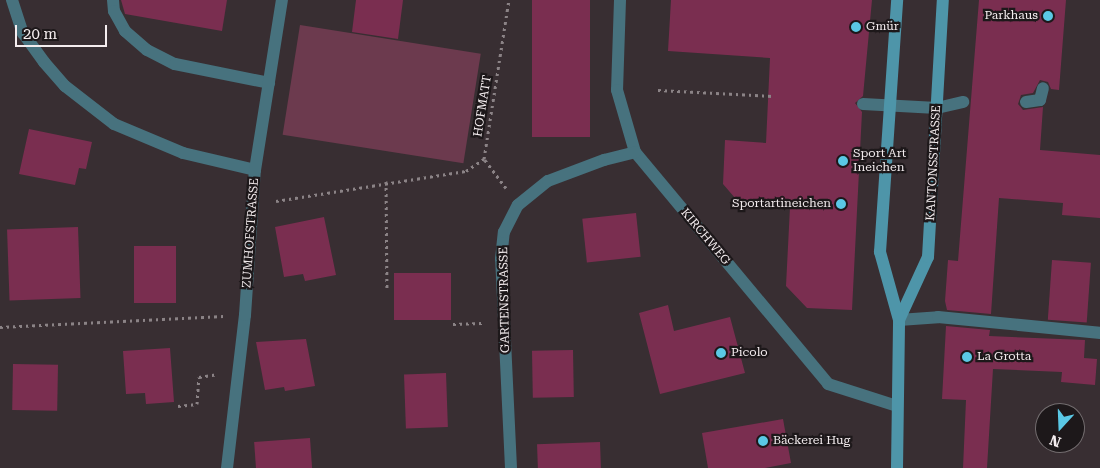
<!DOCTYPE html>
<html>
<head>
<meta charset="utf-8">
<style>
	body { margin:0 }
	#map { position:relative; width:1100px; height:468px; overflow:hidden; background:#382e32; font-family:"Roboto Serif",serif }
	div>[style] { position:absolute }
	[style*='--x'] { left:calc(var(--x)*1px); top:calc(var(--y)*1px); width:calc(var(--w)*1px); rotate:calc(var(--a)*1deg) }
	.green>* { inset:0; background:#6c3a4e; transform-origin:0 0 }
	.building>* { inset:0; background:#7a2e50; transform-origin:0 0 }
	.path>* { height:3px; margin-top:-1.5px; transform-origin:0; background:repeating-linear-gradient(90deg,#8b8386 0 2.5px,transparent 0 6.5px) }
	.lane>* { height:12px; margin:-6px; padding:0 6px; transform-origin:6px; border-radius:6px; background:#47727e }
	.street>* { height:12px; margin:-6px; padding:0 6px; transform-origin:6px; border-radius:6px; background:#47727e }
	.secondary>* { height:12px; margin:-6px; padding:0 6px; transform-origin:6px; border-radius:6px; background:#4e95a9 }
	.dots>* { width:14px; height:14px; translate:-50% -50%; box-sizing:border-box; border:2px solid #1d181a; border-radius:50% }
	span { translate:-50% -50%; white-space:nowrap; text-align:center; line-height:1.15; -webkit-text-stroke:4.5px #1d181a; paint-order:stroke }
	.poi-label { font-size:12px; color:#f4edef }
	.right { translate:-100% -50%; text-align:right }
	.left { translate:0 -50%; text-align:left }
	.street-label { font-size:12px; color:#f4edef }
	.north { position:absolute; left:1035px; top:403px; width:50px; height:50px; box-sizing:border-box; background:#1d181a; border:1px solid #736d6f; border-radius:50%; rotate:200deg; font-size:14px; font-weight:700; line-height:20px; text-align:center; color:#f4edef }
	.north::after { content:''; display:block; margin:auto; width:18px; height:22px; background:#5ac8e5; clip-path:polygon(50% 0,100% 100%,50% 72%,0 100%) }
	.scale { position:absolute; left:15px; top:25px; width:92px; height:22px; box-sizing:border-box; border:2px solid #f4edef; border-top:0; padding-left:6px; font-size:15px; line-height:18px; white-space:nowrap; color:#f4edef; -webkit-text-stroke:4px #1d181a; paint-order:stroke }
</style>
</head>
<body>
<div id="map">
	<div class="green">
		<div style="left:300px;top:25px;width:183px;height:111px;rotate:9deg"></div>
	</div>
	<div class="building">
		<div style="clip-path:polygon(121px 0,227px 0,222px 31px,125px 14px)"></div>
		<div style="clip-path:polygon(356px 0,403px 0,398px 39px,352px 32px)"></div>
		<div style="left:532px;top:0;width:58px;height:137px"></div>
		<div style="clip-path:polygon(671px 0,872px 0,863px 96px,855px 103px,862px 112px,852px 310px,807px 308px,786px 286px,790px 207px,741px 205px,723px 184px,725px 140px,766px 143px,770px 58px,668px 51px)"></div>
		<div style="clip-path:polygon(979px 0,1066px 0,1059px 90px,1051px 89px,1048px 82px,1040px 80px,1033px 93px,1021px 95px,1018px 104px,1023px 110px,1043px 107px,1040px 150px,1100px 155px,1100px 218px,1062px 215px,1063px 203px,999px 198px,991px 314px,947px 310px,945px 301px,948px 260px,958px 261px)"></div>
		<div style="clip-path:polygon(29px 129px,92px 142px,86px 169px,79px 168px,75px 185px,19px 174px)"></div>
		<div style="left:636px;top:213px;width:44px;height:54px;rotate:84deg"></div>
		<div style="clip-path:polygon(324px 217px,336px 275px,305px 281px,303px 274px,284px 277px,275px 227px)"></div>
		<div style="left:78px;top:227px;width:71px;height:71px;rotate:88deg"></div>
		<div style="left:134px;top:246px;width:42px;height:57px"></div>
		<div style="left:1052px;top:260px;width:39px;height:60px;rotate:4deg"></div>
		<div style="left:394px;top:273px;width:57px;height:47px"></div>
		<div style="clip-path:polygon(668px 305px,674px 331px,730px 317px,745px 373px,660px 394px,639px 313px)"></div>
		<div style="clip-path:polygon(946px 326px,990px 330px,989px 336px,1085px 340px,1084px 358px,1097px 359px,1095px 385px,1061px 382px,1062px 372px,993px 369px,987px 468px,963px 468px,966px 400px,942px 399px)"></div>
		<div style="clip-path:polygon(306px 339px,315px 386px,285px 391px,284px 387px,265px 390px,256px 342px)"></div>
		<div style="clip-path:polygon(170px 348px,174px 402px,146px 404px,145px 393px,126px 394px,123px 351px)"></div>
		<div style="left:573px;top:350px;width:47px;height:41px;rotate:89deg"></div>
		<div style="left:13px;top:364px;width:45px;height:46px;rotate:1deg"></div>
		<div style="left:446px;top:373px;width:54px;height:42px;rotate:88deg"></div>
		<div style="clip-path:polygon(783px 419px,791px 463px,765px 468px,708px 468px,702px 433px)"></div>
		<div style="left:310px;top:438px;width:30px;height:56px;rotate:86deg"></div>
		<div style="left:600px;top:442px;width:26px;height:63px;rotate:88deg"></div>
	</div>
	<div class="path">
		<div style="--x:658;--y:90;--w:115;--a:3"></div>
		<div style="--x:386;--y:181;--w:107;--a:89.5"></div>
		<div style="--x:506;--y:188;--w:36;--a:-127"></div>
		<div style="--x:484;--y:159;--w:161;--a:-81.1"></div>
		<div style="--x:276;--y:201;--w:192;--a:-9"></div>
		<div style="--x:466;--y:171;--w:22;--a:-34"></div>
		<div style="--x:453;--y:324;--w:29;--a:-2"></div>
		<div style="--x:0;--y:327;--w:224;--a:-2.8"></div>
		<div style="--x:178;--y:406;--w:19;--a:-6"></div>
		<div style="--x:197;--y:404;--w:27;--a:-86"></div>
		<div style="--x:199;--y:377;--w:18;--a:-9"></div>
	</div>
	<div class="lane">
		<div style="--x:113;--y:0;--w:11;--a:85"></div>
		<div style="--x:114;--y:11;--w:23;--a:61"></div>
		<div style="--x:125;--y:31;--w:29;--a:41"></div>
		<div style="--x:147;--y:50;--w:31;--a:27"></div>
		<div style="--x:175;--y:64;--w:96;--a:11.4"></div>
		<div style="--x:1026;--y:102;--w:14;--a:-8"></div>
		<div style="--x:1040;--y:100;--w:12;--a:-76"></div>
		<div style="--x:863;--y:104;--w:74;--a:3.1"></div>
		<div style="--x:937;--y:108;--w:27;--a:-13"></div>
		<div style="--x:899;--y:320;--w:39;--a:-4"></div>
		<div style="--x:938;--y:317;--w:163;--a:5.6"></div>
	</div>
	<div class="street">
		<div style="--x:12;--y:0;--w:35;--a:72"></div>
		<div style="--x:23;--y:33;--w:36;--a:54"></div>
		<div style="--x:44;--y:62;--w:32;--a:49"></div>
		<div style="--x:65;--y:86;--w:62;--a:37.8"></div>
		<div style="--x:114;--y:124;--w:75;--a:22.8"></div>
		<div style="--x:183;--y:153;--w:74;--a:13.3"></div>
		<div style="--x:620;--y:0;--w:90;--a:91.9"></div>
		<div style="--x:617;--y:90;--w:65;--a:73.8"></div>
		<div style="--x:635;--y:152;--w:302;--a:50.2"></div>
		<div style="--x:828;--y:384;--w:72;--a:17.7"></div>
		<div style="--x:227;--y:468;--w:154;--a:-83.3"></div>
		<div style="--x:245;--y:315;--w:145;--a:-86.1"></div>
		<div style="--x:255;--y:170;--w:172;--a:-81"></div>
		<div style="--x:511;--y:468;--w:209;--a:-92.7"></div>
		<div style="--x:501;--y:259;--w:27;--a:-84"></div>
		<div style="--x:504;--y:232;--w:30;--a:-63"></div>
		<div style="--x:518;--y:205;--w:38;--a:-39"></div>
		<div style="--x:548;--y:181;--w:60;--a:-20.6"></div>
		<div style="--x:604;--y:160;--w:32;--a:-14"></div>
	</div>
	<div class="secondary">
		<div style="--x:899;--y:320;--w:69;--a:-65.3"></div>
		<div style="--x:928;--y:257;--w:257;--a:-86.7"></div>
		<div style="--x:897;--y:468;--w:148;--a:-89.2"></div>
		<div style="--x:899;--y:320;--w:71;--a:-105.6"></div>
		<div style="--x:880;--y:252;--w:253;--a:-86.1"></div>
	</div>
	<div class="dots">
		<div style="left:1048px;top:16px;background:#5ac8e5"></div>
		<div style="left:856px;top:27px;background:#5ac8e5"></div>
		<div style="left:843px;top:161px;background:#5ac8e5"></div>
		<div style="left:841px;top:204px;background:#5ac8e5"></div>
		<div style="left:721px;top:353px;background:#5ac8e5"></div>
		<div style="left:967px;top:357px;background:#5ac8e5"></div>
		<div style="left:763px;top:441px;background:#5ac8e5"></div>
	</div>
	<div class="poi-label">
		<span class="right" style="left:1038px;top:16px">Parkhaus</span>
		<span class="left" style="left:866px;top:27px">Gmür</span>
		<span class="left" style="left:853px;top:161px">Sport Art<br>Ineichen</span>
		<span class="right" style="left:831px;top:204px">Sportartineichen</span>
		<span class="left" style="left:731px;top:353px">Picolo</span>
		<span class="left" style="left:977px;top:357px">La Grotta</span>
		<span class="left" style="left:773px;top:441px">Bäckerei Hug</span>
	</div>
	<div class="street-label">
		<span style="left:483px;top:106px;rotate:-81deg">HOFMATT</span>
		<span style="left:934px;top:163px;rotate:-87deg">KANTONSSTRASSE</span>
		<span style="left:251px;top:233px;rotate:-86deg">ZUMHOFSTRASSE</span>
		<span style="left:705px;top:237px;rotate:50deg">KIRCHWEG</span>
		<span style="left:505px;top:300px;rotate:-91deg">GARTENSTRASSE</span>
	</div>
	<div class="north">N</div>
	<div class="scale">20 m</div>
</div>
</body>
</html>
